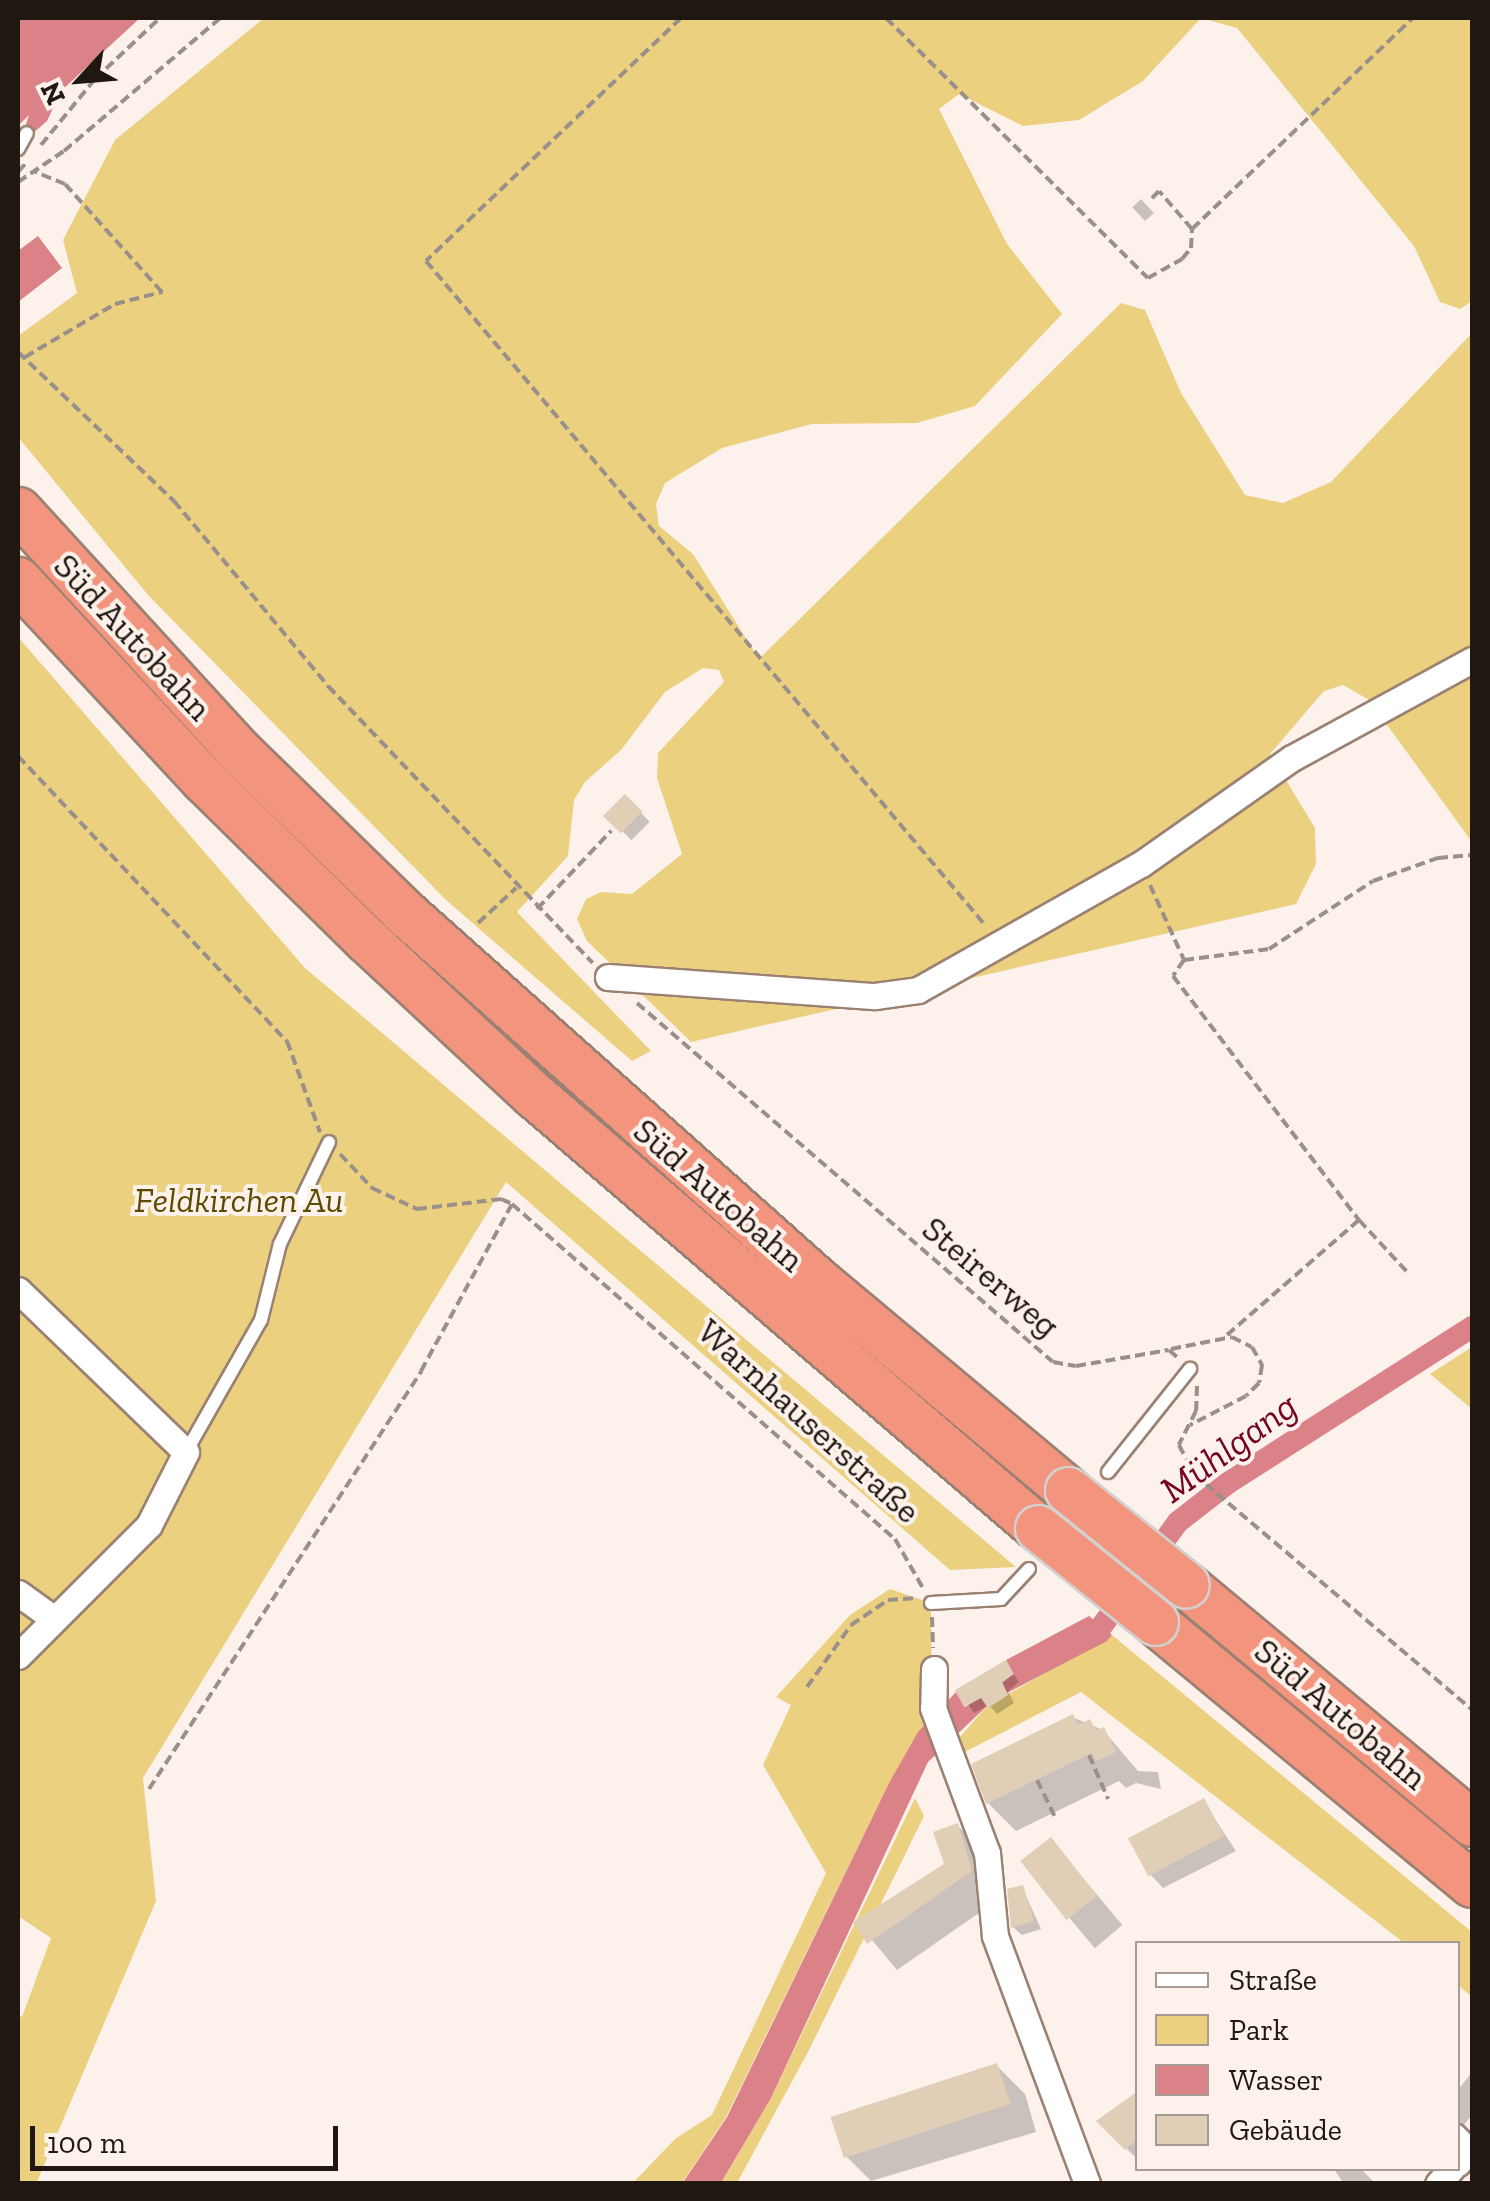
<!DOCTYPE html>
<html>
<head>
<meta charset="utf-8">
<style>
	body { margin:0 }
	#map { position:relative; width:1490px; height:2201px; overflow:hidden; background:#fdf2eb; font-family:"Zilla Slab",serif }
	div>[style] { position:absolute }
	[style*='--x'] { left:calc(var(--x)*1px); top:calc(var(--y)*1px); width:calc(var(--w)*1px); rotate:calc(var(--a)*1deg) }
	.green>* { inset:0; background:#ebd080 }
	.water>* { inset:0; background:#db8188 }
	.shadow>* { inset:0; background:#0003; transform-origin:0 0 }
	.canal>* { height:22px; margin:-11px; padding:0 11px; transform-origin:11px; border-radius:11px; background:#db8188 }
	.building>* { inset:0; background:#e1ceb7; transform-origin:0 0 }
	.path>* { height:4px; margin-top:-2px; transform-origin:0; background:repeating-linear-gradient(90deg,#9a9089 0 10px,transparent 0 15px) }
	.roads { filter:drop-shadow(2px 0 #9a8172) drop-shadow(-2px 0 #9a8172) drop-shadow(0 2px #9a8172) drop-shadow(0 -2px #9a8172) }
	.lane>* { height:12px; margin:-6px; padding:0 6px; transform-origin:6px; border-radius:6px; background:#fff }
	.street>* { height:25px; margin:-12.5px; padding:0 12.5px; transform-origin:12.5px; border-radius:12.5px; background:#fff }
	.highway>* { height:45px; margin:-22.5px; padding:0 22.5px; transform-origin:22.5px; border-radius:22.5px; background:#f3957e }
	.bridges { filter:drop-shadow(2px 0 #d2d1cf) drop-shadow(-2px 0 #d2d1cf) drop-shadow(0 2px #d2d1cf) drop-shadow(0 -2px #d2d1cf) }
	.highway-bridge>* { height:45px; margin:-22.5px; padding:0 22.5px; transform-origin:22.5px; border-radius:22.5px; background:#f3957e }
	span { translate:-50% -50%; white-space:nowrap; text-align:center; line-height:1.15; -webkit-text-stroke:8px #fdf2eb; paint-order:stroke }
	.street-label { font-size:35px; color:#201711 }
	.park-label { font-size:35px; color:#5d4a01; font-style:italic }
	.water-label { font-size:38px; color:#750323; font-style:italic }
	.frame { position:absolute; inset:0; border:20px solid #201711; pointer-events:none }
	.legend { position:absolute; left:1135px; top:1941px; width:325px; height:230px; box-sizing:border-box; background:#fdf2eb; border:2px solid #a59a94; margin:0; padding:12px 18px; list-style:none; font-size:30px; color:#201711 }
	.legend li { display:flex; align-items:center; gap:20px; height:50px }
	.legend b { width:50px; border:2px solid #a59a94 }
	.north { position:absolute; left:30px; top:30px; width:100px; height:100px; -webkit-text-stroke:8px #fdf2eb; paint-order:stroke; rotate:244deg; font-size:28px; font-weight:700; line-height:40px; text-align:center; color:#201711 }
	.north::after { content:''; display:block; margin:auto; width:35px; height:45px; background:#201711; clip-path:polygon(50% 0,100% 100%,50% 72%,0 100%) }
	.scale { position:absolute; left:30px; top:2126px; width:308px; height:45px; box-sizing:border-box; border:5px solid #201711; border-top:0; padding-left:12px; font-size:30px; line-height:35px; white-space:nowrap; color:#201711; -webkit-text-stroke:8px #fdf2eb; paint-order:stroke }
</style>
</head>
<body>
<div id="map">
	<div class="green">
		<div style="clip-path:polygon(264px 18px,1472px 18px,1472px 301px,1460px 309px,1440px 302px,1414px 246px,1237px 28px,1201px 18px,1143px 81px,1079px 120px,1023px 126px,959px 94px,939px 109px,1007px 244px,1062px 314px,975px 406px,917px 423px,812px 424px,722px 448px,665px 483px,656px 504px,659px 526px,693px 554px,759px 659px,1121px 303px,1145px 310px,1181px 393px,1245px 495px,1283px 503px,1331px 482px,1472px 333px,1472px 654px,1459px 662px,1472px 679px,1472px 842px,1369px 700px,1343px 685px,1324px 691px,1270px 754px,1315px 828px,1316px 864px,1296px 904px,691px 1042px,587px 941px,577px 919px,586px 899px,601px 892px,632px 894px,682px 854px,657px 778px,658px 753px,724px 682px,719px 670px,703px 668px,665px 692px,621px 750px,585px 782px,574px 800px,568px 856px,517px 912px,651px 1051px,632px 1061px,446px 900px,148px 595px,18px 437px,18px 336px,77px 293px,63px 240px,115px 140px)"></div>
		<div style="clip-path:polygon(18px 637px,305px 968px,1016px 1567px,950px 1570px,506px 1182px,143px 1778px,156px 1901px,36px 2184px,18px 2183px,18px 2015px,22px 2017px,51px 1938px,18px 1916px)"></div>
		<div style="clip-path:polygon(1472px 1347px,1472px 1409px,1430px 1374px)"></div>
		<div style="clip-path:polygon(890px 1589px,931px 1603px,932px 1717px,889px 1783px,726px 2117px,682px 2183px,632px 2184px,675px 2139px,712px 2115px,826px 1873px,763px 1765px,791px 1705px,776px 1697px,850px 1615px)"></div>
		<div style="clip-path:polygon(1112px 1635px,1472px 1932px,1472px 1997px,1458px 1985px,1458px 1944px,1404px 1943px,1081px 1692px,959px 1755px,952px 1746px,987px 1706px)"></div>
		<div style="clip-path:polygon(915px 1798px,924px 1816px,808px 2052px,737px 2183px,721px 2184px,771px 2098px)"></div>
	</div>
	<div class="water">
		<div style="clip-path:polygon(18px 18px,140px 18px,61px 91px,47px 121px,31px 135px,24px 130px,29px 115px,18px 126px)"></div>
		<div style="clip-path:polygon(38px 236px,62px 268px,18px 302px,18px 251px)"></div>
		<div style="clip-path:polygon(1089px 1616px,1112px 1635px,1107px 1641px,1007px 1693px,1002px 1683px,1013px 1674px,1006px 1660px)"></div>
		<div style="clip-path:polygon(956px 1692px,965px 1707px,982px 1697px,987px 1706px,928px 1762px,771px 2098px,721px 2183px,682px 2184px,727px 2117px,889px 1783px,918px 1732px)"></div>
	</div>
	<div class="shadow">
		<div style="left:1141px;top:199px;width:19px;height:12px;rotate:47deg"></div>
		<div style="left:625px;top:797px;width:35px;height:26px;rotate:45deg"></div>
		<div style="clip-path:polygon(1006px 1663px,1019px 1682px,1008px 1691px,1014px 1703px,997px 1714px,989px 1705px,974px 1713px,959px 1691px)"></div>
		<div style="clip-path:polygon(1072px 1717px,1103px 1730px,1138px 1771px,1158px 1772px,1161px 1789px,1136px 1783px,1126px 1788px,1119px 1781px,1016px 1831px,988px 1803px,974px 1765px)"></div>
		<div style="clip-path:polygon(1203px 1801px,1236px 1851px,1163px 1888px,1150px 1874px)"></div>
		<div style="clip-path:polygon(958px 1826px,986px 1854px,999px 1899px,897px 1970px,857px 1922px,947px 1866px)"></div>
		<div style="left:1051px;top:1840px;width:111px;height:36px;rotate:50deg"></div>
		<div style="clip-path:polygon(1022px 1887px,1041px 1929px,1022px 1935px,1013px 1927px)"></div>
		<div style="clip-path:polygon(997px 2066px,1025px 2094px,1036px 2132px,871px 2181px,843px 2153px)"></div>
		<div style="clip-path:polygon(1472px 2072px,1472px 2115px,1458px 2132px,1458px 2090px)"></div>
		<div style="clip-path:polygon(1138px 2094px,1137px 2159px,1099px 2121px)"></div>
		<div style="clip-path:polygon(1333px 2168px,1360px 2168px,1376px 2184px,1344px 2184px)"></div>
	</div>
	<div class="canal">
		<div style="--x:1080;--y:1642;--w:18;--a:-27"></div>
		<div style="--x:1096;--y:1634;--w:139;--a:-53.8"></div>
		<div style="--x:1178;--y:1522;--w:63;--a:-38"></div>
		<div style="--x:1228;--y:1483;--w:290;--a:-32.6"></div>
	</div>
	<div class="building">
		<div style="left:625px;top:794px;width:25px;height:31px;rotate:45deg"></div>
		<div style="clip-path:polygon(1006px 1660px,1014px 1674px,1002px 1682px,1008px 1695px,988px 1708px,981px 1698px,964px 1707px,955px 1690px)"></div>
		<div style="clip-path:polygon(1073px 1714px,1078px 1725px,1090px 1719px,1096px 1731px,1104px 1727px,1116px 1752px,1096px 1761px,1092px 1753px,986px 1804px,971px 1764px)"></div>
		<div style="left:1204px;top:1798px;width:43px;height:86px;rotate:62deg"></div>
		<div style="clip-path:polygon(958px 1823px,972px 1871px,867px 1944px,853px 1922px,944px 1864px,933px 1832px)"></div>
		<div style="left:1051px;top:1837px;width:75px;height:39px;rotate:52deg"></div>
		<div style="clip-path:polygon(1023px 1885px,1034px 1921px,1011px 1928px,1007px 1889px)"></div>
		<div style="left:997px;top:2063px;width:43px;height:175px;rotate:72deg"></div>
		<div style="clip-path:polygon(1138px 2091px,1138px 2138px,1125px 2150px,1096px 2121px)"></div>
	</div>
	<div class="path">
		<div style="--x:681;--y:18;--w:352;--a:136.4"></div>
		<div style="--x:426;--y:261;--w:868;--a:49.91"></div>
		<div style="--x:886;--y:18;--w:369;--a:44.8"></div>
		<div style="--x:1148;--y:278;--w:39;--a:-29"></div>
		<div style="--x:1182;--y:259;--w:14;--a:-51"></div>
		<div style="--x:1191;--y:248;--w:19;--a:-87"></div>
		<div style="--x:1192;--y:229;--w:50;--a:-131"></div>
		<div style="--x:1159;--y:191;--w:10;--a:135"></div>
		<div style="--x:41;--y:145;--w:85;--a:-50.7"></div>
		<div style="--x:95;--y:79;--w:89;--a:-43.2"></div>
		<div style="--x:18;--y:172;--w:11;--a:-49"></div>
		<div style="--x:18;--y:182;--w:55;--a:-34"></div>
		<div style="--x:64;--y:151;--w:205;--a:-40.4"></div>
		<div style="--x:1192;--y:229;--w:306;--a:-43.7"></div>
		<div style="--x:18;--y:352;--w:216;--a:43.7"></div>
		<div style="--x:174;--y:501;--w:241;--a:50.2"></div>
		<div style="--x:328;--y:686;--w:383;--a:46.3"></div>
		<div style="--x:25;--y:357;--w:104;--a:-30.5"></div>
		<div style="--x:115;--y:304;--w:49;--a:-14.3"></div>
		<div style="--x:162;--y:292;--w:145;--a:-131.9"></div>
		<div style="--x:65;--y:184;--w:32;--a:-158"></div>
		<div style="--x:18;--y:756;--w:392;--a:46.7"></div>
		<div style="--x:287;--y:1041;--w:97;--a:70.1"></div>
		<div style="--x:1150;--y:885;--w:82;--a:65.6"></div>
		<div style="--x:1184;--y:960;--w:86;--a:-7.4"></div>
		<div style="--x:1269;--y:949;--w:124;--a:-33.2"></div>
		<div style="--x:1373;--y:881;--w:69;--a:-19.5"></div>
		<div style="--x:1438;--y:858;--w:34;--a:-5"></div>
		<div style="--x:537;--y:909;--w:108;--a:-46.5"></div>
		<div style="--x:478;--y:923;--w:52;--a:-42.6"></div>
		<div style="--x:1184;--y:960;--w:19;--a:125"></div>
		<div style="--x:1173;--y:976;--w:307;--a:52.7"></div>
		<div style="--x:1359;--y:1220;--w:74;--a:47.2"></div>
		<div style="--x:637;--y:1003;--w:549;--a:40.79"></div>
		<div style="--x:1053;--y:1362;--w:23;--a:10"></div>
		<div style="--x:1076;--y:1366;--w:94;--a:-9.8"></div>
		<div style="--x:1169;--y:1350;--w:12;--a:42"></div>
		<div style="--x:340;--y:1154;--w:47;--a:46.7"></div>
		<div style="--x:372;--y:1188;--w:50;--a:25"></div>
		<div style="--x:417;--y:1209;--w:85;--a:-6.8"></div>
		<div style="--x:501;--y:1199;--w:12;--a:24"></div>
		<div style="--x:512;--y:1204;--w:509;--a:41.18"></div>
		<div style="--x:895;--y:1539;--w:59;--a:60.4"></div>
		<div style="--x:1227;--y:1335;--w:175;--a:-41.1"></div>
		<div style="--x:1171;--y:1349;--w:62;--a:-11.1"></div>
		<div style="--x:1232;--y:1337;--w:22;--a:27"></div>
		<div style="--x:1252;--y:1347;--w:21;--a:61"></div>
		<div style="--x:1262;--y:1365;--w:18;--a:99"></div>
		<div style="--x:1259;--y:1383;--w:18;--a:135"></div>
		<div style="--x:1246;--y:1396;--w:63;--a:152.6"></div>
		<div style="--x:1197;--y:1386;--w:25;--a:92"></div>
		<div style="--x:1196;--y:1411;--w:38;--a:117"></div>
		<div style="--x:1179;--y:1445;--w:33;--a:63"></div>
		<div style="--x:1194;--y:1474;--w:365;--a:40.3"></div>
		<div style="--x:932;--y:1617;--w:31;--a:88"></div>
		<div style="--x:807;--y:1687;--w:76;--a:-54.6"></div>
		<div style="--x:851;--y:1625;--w:45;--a:-34"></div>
		<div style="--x:888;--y:1600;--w:29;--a:-4"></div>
		<div style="--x:1089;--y:1755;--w:48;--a:66.6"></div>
		<div style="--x:1037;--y:1780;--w:41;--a:64.1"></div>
		<div style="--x:149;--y:1789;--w:499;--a:-56.9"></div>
		<div style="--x:421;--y:1371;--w:190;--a:-61.4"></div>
	</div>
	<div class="roads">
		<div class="lane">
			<div style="--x:18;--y:149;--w:18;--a:-61"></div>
			<div style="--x:186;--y:1452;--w:152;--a:-60.4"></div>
			<div style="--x:261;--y:1320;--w:78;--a:-76"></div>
			<div style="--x:280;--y:1244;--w:113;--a:-64.3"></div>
			<div style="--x:1108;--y:1472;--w:132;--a:-51.5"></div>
			<div style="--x:931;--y:1603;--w:70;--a:-3.3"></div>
			<div style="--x:1001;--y:1599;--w:41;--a:-47"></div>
			<div style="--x:1458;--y:2131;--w:20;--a:45"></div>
		</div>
		<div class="street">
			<div style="--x:608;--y:977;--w:268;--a:4.1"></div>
			<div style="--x:875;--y:996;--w:43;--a:-7.9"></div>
			<div style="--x:918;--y:990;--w:256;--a:-29.5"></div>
			<div style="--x:1141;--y:864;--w:184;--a:-35.1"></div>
			<div style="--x:1292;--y:758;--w:205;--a:-28.6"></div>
			<div style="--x:18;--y:1290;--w:233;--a:44"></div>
			<div style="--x:186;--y:1452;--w:82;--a:116.9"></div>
			<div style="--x:149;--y:1525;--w:185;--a:135"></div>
			<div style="--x:18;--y:1593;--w:44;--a:35.8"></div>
			<div style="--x:934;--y:1669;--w:39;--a:91"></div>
			<div style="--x:933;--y:1708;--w:155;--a:69.6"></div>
			<div style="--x:987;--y:1853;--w:83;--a:84.5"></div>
			<div style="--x:995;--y:1936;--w:265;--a:69.6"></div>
			<div style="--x:1458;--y:2163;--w:22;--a:-51"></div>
			<div style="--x:1438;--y:2184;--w:21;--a:-49"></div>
		</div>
		<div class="highway">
			<div style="--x:18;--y:510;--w:330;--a:47.5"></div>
			<div style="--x:241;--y:753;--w:228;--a:44.3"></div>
			<div style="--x:404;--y:912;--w:555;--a:41.71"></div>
			<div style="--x:818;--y:1281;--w:326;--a:39.9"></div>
			<div style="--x:18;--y:580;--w:273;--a:47.1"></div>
			<div style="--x:204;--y:780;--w:228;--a:44.5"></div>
			<div style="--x:367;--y:940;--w:228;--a:42.9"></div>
			<div style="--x:534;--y:1095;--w:664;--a:40.67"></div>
			<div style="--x:1186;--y:1585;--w:372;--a:39.8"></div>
			<div style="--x:1155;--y:1622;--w:411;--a:39.6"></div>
		</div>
	</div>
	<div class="bridges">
		<div class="highway-bridge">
			<div style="--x:1068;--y:1490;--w:151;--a:38.8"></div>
			<div style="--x:1038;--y:1528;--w:150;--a:38.8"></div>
		</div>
	</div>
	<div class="street-label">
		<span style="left:133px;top:637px;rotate:47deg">Süd Autobahn</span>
		<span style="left:719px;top:1195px;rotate:41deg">Süd Autobahn</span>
		<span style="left:991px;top:1277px;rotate:40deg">Steirerweg</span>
		<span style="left:809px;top:1421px;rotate:42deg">Warnhauserstraße</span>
		<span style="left:1341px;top:1714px;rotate:40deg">Süd Autobahn</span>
	</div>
	<div class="park-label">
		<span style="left:239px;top:1200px">Feldkirchen Au</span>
	</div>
	<div class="water-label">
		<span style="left:1229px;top:1448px;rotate:-36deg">Mühlgang</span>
	</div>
	<div class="frame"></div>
	<ul class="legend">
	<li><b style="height:12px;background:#fff"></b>Straße</li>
	<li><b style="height:28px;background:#ebd080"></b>Park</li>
	<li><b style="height:28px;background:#db8188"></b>Wasser</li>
	<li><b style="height:28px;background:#e1ceb7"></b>Gebäude</li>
	</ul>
	<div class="north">N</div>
	<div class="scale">100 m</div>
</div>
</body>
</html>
